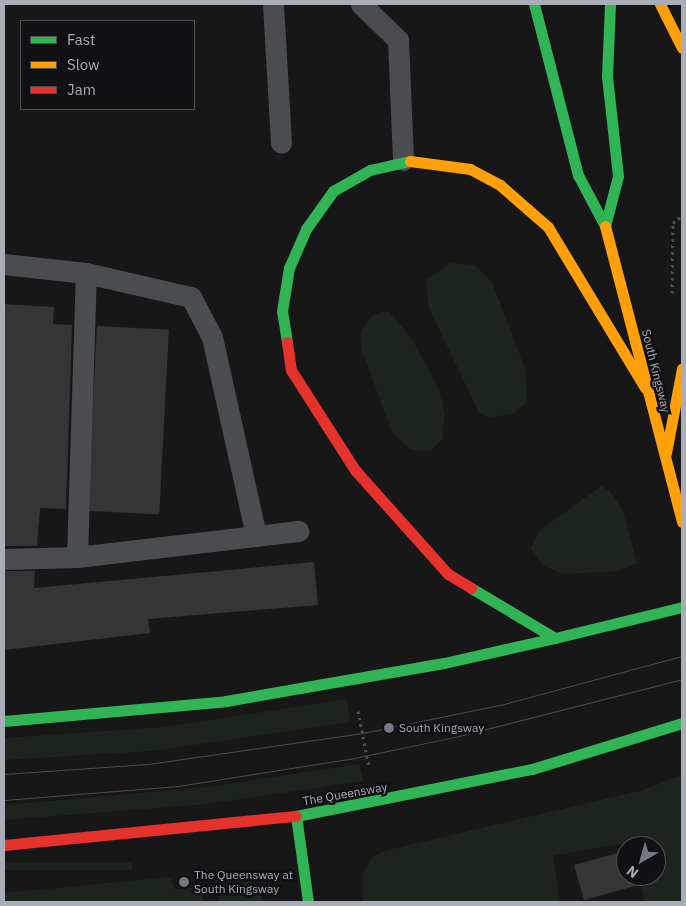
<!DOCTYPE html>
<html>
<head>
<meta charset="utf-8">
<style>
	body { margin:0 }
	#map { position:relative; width:686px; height:906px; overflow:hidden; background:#171717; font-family:"IBM Plex Sans",sans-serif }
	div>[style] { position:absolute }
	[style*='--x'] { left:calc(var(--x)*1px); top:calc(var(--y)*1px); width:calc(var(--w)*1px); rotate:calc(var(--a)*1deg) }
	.green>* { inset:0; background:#1d241e; transform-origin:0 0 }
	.building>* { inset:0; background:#353536; transform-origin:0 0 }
	.path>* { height:3px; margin-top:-1.5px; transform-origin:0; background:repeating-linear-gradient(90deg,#4d4e52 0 2.5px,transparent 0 6.5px) }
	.lane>* { height:21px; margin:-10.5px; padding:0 10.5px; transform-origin:10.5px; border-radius:10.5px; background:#4b4c50 }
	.fast>* { height:11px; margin:-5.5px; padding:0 5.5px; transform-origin:5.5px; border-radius:5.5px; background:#30b455 }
	.slow>* { height:11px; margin:-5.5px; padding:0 5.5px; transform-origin:5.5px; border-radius:5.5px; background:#ff9f0a }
	.jam>* { height:11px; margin:-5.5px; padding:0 5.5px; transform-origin:5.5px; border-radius:5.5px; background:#e5322d }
	.tram>* { height:1px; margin:-0.5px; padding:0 0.5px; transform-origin:0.5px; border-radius:0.5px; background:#4b4c4f }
	.dots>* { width:14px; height:14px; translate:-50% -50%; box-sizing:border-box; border:2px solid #111113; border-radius:50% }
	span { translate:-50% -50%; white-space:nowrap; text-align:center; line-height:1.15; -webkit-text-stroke:5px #111113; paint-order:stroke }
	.street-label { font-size:12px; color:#a8adb8 }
	.poi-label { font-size:12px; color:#a8adb8 }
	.left { translate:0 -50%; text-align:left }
	.frame { position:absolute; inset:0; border:5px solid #a8adb8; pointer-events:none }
	.legend { position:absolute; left:20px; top:20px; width:175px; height:90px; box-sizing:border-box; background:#111113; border:1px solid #4d4f55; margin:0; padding:6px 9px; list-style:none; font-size:15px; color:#a8adb8 }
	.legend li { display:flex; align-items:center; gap:10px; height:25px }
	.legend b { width:25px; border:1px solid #4d4f55 }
	.north { position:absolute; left:616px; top:836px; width:50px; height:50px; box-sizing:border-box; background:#111113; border:1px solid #4d4f55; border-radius:50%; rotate:218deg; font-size:14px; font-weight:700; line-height:20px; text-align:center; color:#a8adb8 }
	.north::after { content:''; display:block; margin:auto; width:18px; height:22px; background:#757880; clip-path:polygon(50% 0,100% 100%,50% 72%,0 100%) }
</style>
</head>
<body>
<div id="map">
	<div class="green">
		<div style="clip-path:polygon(450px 263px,475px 265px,492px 282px,526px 371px,527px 403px,512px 414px,489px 418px,479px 413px,429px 308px,426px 280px)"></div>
		<div style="clip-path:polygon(381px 312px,389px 312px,411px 337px,439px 389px,445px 414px,442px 439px,430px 451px,411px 450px,392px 432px,361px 348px,361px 331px,371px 317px)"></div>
		<div style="clip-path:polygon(601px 486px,610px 491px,623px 511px,637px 563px,618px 571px,563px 574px,543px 566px,531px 548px,539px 531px)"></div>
		<div style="clip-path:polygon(347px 699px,350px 722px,152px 751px,4px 760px,4px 738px,164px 727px)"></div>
		<div style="clip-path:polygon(359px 764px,363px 781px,207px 804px,4px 820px,4px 805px,208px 787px)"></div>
		<div style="clip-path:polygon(682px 775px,682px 902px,645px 902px,638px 876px,656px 876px,656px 846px,631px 846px,629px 842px,553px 856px,560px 902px,363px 902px,363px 875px,372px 857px,384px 851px,643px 790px)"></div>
		<div style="left:132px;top:863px;width:7px;height:128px;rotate:90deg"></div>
		<div style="clip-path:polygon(247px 875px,259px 887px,263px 902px,220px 902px,215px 877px)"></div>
		<div style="clip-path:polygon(171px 877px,174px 889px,198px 887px,200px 878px,203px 902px,4px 902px,4px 893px)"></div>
	</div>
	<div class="building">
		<div style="clip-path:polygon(4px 304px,54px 307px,53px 324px,72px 325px,66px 509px,40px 508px,37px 546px,4px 546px)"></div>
		<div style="left:97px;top:326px;width:72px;height:185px;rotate:3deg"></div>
		<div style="clip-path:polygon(314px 562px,318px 605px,148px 619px,150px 633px,4px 650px,4px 571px,35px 571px,34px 588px)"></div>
		<div style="clip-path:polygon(625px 851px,626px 876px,632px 876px,635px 886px,584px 900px,574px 865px)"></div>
	</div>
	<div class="path">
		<div style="--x:672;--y:293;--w:70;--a:-89.2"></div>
		<div style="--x:673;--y:223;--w:11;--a:-38"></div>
		<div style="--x:358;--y:711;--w:57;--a:78.9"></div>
	</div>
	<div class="lane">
		<div style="--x:273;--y:4;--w:139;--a:86.7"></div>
		<div style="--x:361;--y:4;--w:52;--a:44.2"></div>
		<div style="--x:398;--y:40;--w:120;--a:87.6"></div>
		<div style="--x:4;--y:264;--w:82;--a:6.3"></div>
		<div style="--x:86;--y:273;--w:108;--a:12.9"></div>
		<div style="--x:191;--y:297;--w:45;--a:62.3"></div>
		<div style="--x:212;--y:337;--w:204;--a:77.5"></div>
		<div style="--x:77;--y:557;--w:284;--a:-88.2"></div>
		<div style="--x:4;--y:559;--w:73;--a:-1.6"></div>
		<div style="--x:77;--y:557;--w:223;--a:-6.7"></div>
	</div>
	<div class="fast">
		<div style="--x:534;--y:4;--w:177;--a:75.6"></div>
		<div style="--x:578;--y:175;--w:58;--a:62.1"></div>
		<div style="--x:605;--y:226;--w:52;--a:-75.4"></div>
		<div style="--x:618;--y:176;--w:101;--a:-96.3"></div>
		<div style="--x:607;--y:76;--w:72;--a:-87.6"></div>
		<div style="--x:287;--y:342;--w:31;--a:-99"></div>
		<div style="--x:282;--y:311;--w:44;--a:-80.8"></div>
		<div style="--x:289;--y:268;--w:43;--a:-66.4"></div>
		<div style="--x:306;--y:229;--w:47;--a:-54.6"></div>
		<div style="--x:333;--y:191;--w:43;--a:-29.6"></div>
		<div style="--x:370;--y:170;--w:41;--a:-12.7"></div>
		<div style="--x:471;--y:588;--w:98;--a:30.8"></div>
		<div style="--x:555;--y:638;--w:131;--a:-13.7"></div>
		<div style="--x:4;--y:721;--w:223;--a:-5.1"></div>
		<div style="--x:226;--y:701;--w:221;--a:-9.9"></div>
		<div style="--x:444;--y:663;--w:114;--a:-12.7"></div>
		<div style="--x:308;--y:902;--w:87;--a:-97.9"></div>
		<div style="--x:296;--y:816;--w:241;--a:-11.3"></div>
		<div style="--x:532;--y:769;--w:157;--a:-17"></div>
	</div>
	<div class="slow">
		<div style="--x:660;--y:4;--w:49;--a:63.4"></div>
		<div style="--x:410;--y:161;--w:61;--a:7.6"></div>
		<div style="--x:470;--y:169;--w:34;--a:28"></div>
		<div style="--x:500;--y:185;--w:64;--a:41.2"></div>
		<div style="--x:548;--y:227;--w:188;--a:58.9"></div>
		<div style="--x:605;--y:226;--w:306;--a:75.4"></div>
		<div style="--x:666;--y:453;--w:86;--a:-79.3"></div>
	</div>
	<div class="jam">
		<div style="--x:287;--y:342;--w:28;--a:82"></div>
		<div style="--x:291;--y:370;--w:119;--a:57.4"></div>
		<div style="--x:355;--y:470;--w:140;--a:48.2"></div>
		<div style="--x:448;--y:574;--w:27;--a:31"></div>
		<div style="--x:4;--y:845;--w:293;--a:-5.7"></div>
	</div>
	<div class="tram">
		<div style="--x:4;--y:774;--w:144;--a:-4"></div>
		<div style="--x:148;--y:764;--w:217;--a:-8.2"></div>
		<div style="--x:363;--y:733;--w:144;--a:-11.6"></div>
		<div style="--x:504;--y:704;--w:184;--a:-15.1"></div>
		<div style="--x:4;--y:800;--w:175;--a:-4.6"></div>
		<div style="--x:178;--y:786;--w:178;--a:-9"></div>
		<div style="--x:354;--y:758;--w:107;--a:-11.8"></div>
		<div style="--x:459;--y:736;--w:230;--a:-14.3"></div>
	</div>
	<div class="dots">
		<div style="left:389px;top:728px;background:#757880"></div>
		<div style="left:184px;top:882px;background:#757880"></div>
	</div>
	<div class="street-label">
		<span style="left:656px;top:371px;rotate:76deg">South Kingsway</span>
		<span style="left:345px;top:794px;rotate:-10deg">The Queensway</span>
	</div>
	<div class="poi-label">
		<span class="left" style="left:399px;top:728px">South Kingsway</span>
		<span class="left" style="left:194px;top:882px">The Queensway at<br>South Kingsway</span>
	</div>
	<div class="frame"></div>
	<ul class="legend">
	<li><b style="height:6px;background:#30b455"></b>Fast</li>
	<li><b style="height:6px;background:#ff9f0a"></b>Slow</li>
	<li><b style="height:6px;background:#e5322d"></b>Jam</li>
	</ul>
	<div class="north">N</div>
</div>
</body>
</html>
